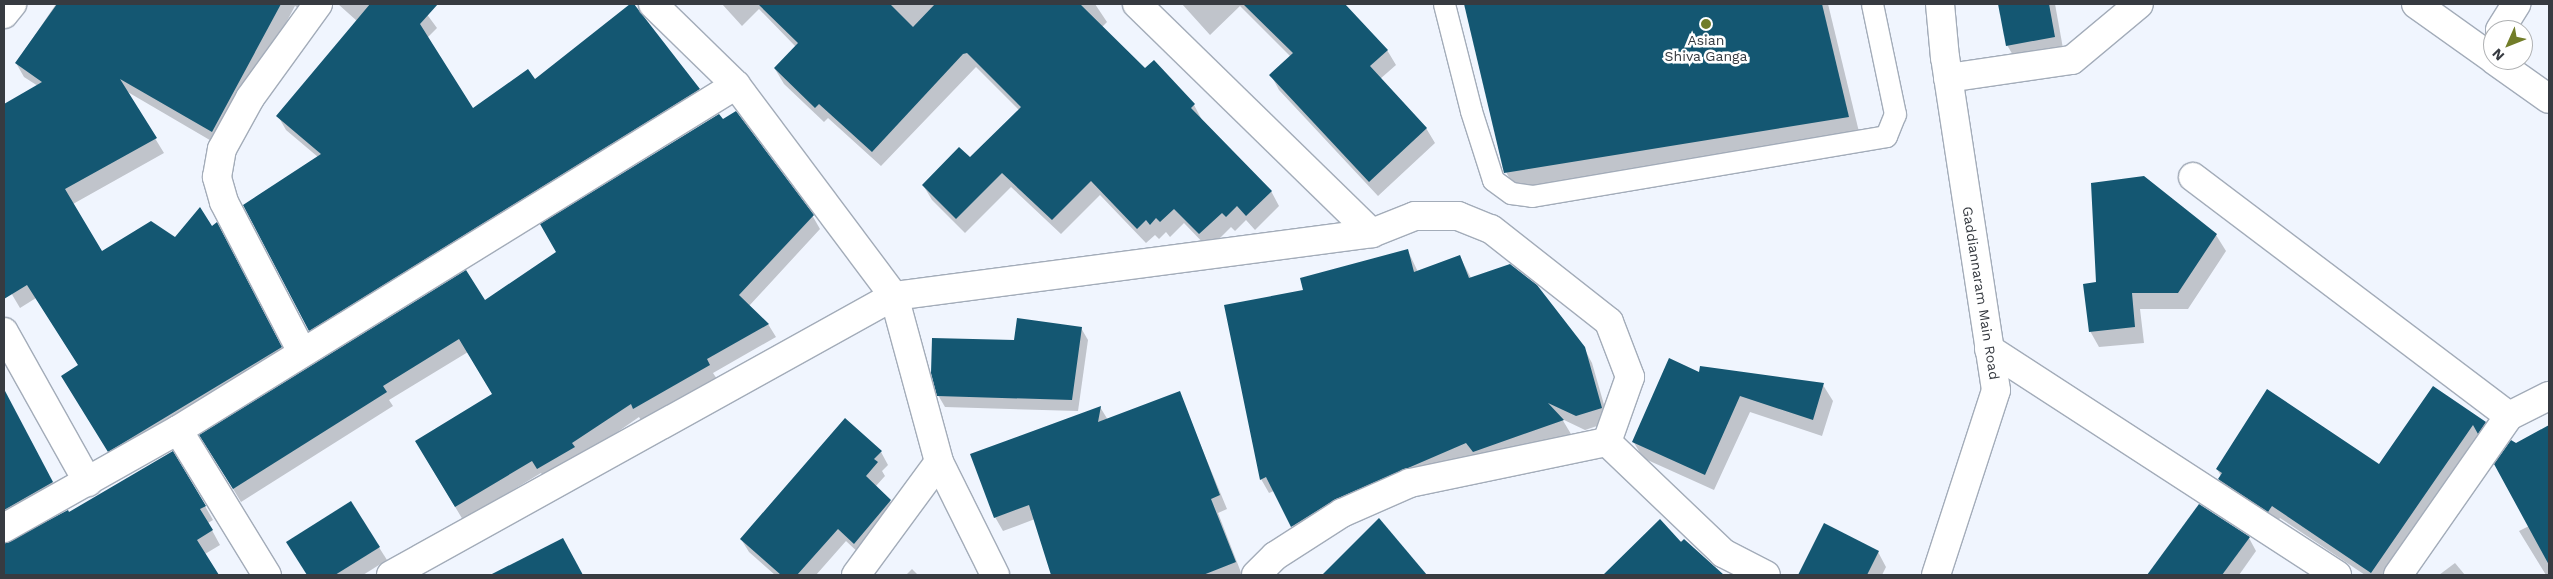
<!DOCTYPE html>
<html>
<head>
<meta charset="utf-8">
<style>
	body { margin:0 }
	#map { position:relative; width:2553px; height:579px; overflow:hidden; background:#f0f5fe; font-family:"Work Sans",sans-serif }
	div>[style] { position:absolute }
	[style*='--x'] { left:calc(var(--x)*1px); top:calc(var(--y)*1px); width:calc(var(--w)*1px); rotate:calc(var(--a)*1deg) }
	.shadow>* { inset:0; background:#0003 }
	.building>* { inset:0; background:#145772 }
	.roads { filter:drop-shadow(1px 0 #a3acb9) drop-shadow(-1px 0 #a3acb9) drop-shadow(0 1px #a3acb9) drop-shadow(0 -1px #a3acb9) }
	.service>* { height:21px; margin:-10.5px; padding:0 10.5px; transform-origin:10.5px; border-radius:10.5px; background:#fff }
	.minor>* { height:28px; margin:-14px; padding:0 14px; transform-origin:14px; border-radius:14px; background:#fff }
	.tertiary>* { height:28px; margin:-14px; padding:0 14px; transform-origin:14px; border-radius:14px; background:#fff }
	.secondary>* { height:28px; margin:-14px; padding:0 14px; transform-origin:14px; border-radius:14px; background:#fff }
	.dots>* { width:14px; height:14px; translate:-50% -50%; box-sizing:border-box; border:2px solid #fff; border-radius:50% }
	span { translate:-50% -50%; white-space:nowrap; text-align:center; line-height:1.15; -webkit-text-stroke:5px #fff; paint-order:stroke }
	.poi-label { font-size:14px; color:#373b41 }
	.street-label { font-size:14px; color:#373b41 }
	.frame { position:absolute; inset:0; border:5px solid #373b41; pointer-events:none }
	.north { position:absolute; left:2483px; top:20px; width:50px; height:50px; box-sizing:border-box; background:#fff; border:1px solid #afb1b3; border-radius:50%; rotate:226deg; font-size:14px; font-weight:700; line-height:20px; text-align:center; color:#373b41 }
	.north::after { content:''; display:block; margin:auto; width:18px; height:22px; background:#727d29; clip-path:polygon(50% 0,100% 100%,50% 72%,0 100%) }
</style>
</head>
<body>
<div id="map">
	<div class="shadow">
		<div style="clip-path:polygon(56px 4px,303px 4px,300px 9px,295px 6px,220px 146px,126px 91px,164px 153px,73px 204px,101px 253px,175px 239px,225px 238px,289px 362px,117px 465px,71px 390px,79px 366px,36px 298px,20px 308px,4px 281px,4px 106px,38px 86px,24px 77px,16px 63px)"></div>
		<div style="clip-path:polygon(338px 4px,427px 4px,423px 9px,437px 28px,427px 38px,473px 110px,535px 81px,632px 4px,707px 103px,318px 344px,310px 330px,318px 157px,286px 130px,278px 116px,357px 21px)"></div>
		<div style="clip-path:polygon(722px 4px,1095px 4px,1107px 22px,1102px 27px,1145px 70px,1194px 105px,1202px 120px,1271px 191px,1279px 206px,1255px 230px,1246px 220px,1235px 231px,1231px 227px,1209px 249px,1184px 223px,1170px 237px,1166px 232px,1159px 239px,1155px 235px,1146px 243px,1100px 195px,1061px 234px,1011px 187px,965px 233px,932px 200px,923px 185px,970px 159px,1019px 110px,976px 67px,881px 166px,828px 118px,824px 122px,784px 84px,775px 69px,796px 47px,759px 9px,742px 26px)"></div>
		<div style="clip-path:polygon(1182px 4px,1342px 4px,1387px 50px,1396px 65px,1380px 79px,1426px 128px,1435px 143px,1378px 196px,1279px 90px,1271px 75px,1291px 57px,1240px 6px,1210px 35px)"></div>
		<div style="clip-path:polygon(1466px 4px,1828px 4px,1860px 136px,1517px 192px,1506px 172px)"></div>
		<div style="clip-path:polygon(2000px 4px,2055px 4px,2064px 54px,2017px 62px,2007px 45px)"></div>
		<div style="clip-path:polygon(2143px 177px,2216px 235px,2226px 251px,2188px 309px,2140px 309px,2144px 343px,2099px 347px,2090px 331px,2097px 283px)"></div>
		<div style="clip-path:polygon(812px 215px,820px 229px,749px 306px,768px 324px,776px 337px,713px 373px,717px 379px,642px 422px,639px 417px,546px 482px,541px 473px,463px 520px,424px 455px,494px 395px,468px 352px,389px 400px,393px 406px,241px 502px,209px 449px,485px 302px)"></div>
		<div style="clip-path:polygon(1408px 251px,1418px 272px,1460px 257px,1471px 278px,1584px 348px,1592px 363px,1609px 422px,1585px 430px,1562px 419px,1571px 434px,1482px 466px,1300px 540px,1274px 491px,1269px 493px,1261px 479px,1305px 291px)"></div>
		<div style="clip-path:polygon(1081px 328px,1088px 340px,1078px 411px,945px 407px,938px 395px)"></div>
		<div style="clip-path:polygon(1700px 373px,1823px 385px,1833px 401px,1822px 436px,1750px 412px,1714px 490px,1643px 458px,1633px 441px)"></div>
		<div style="clip-path:polygon(2433px 388px,2485px 423px,2492px 436px,2385px 575px,2365px 575px,2280px 518px,2276px 524px,2226px 492px,2219px 479px,2221px 476px,2217px 469px,2379px 465px)"></div>
		<div style="clip-path:polygon(1179px 393px,1227px 509px,1218px 513px,1242px 575px,1053px 575px,1035px 519px,1003px 531px,995px 517px,1100px 407px,1108px 420px)"></div>
		<div style="clip-path:polygon(4px 414px,14px 432px,31px 441px,60px 497px,4px 529px)"></div>
		<div style="clip-path:polygon(2540px 432px,2549px 447px,2549px 575px,2546px 575px,2519px 531px,2529px 526px,2516px 445px)"></div>
		<div style="clip-path:polygon(881px 452px,888px 465px,882px 471px,885px 476px,875px 487px,890px 501px,898px 514px,862px 556px,846px 541px,816px 575px,775px 575px,749px 552px,741px 539px)"></div>
		<div style="clip-path:polygon(351px 503px,387px 560px,363px 575px,308px 575px,295px 555px)"></div>
		<div style="clip-path:polygon(205px 506px,213px 520px,208px 523px,220px 545px,205px 554px,218px 575px,4px 575px,4px 545px,69px 514px)"></div>
		<div style="clip-path:polygon(2199px 506px,2249px 538px,2256px 551px,2239px 575px,2149px 575px)"></div>
		<div style="clip-path:polygon(1379px 520px,1426px 575px,1324px 575px)"></div>
		<div style="clip-path:polygon(1825px 525px,1878px 552px,1886px 567px,1882px 575px,1799px 575px)"></div>
		<div style="clip-path:polygon(1684px 540px,1722px 575px,1621px 575px,1615px 565px)"></div>
		<div style="clip-path:polygon(570px 552px,582px 575px,521px 575px,515px 564px)"></div>
		<div style="clip-path:polygon(2455px 563px,2465px 575px,2439px 575px)"></div>
		<div style="clip-path:polygon(912px 569px,918px 575px,906px 575px)"></div>
	</div>
	<div class="building">
		<div style="clip-path:polygon(57px 4px,281px 4px,212px 132px,120px 79px,157px 138px,65px 189px,102px 251px,151px 221px,175px 237px,200px 207px,212px 226px,217px 222px,282px 347px,108px 452px,61px 376px,78px 365px,27px 285px,4px 299px,4px 104px,42px 82px,15px 63px)"></div>
		<div style="clip-path:polygon(370px 4px,438px 4px,420px 24px,473px 108px,528px 69px,535px 79px,630px 4px,634px 4px,700px 89px,309px 331px,243px 205px,321px 154px,276px 116px)"></div>
		<div style="clip-path:polygon(758px 4px,890px 4px,913px 27px,935px 4px,1080px 4px,1145px 68px,1154px 60px,1195px 104px,1191px 108px,1272px 191px,1246px 216px,1237px 206px,1226px 217px,1222px 213px,1199px 234px,1174px 209px,1160px 222px,1156px 218px,1150px 225px,1146px 220px,1137px 229px,1091px 181px,1052px 220px,1002px 173px,956px 219px,922px 185px,959px 147px,970px 157px,1021px 107px,967px 53px,963px 54px,872px 152px,819px 104px,815px 108px,774px 68px,798px 43px)"></div>
		<div style="clip-path:polygon(1243px 4px,1345px 4px,1388px 50px,1370px 66px,1427px 128px,1369px 182px,1269px 75px,1293px 53px)"></div>
		<div style="clip-path:polygon(1464px 4px,1822px 4px,1849px 117px,1504px 173px)"></div>
		<div style="clip-path:polygon(1998px 4px,2049px 4px,2055px 37px,2006px 46px)"></div>
		<div style="clip-path:polygon(736px 111px,814px 215px,739px 295px,769px 324px,707px 359px,710px 365px,633px 409px,631px 404px,572px 443px,575px 447px,537px 469px,532px 461px,455px 507px,415px 441px,492px 394px,459px 339px,383px 386px,387px 392px,233px 489px,199px 435px,466px 270px,485px 300px,556px 252px,540px 224px,719px 114px,723px 119px)"></div>
		<div style="clip-path:polygon(2144px 176px,2217px 234px,2178px 293px,2132px 293px,2135px 327px,2089px 332px,2083px 284px,2096px 282px,2091px 183px)"></div>
		<div style="clip-path:polygon(1408px 249px,1414px 272px,1460px 255px,1469px 278px,1510px 264px,1537px 285px,1585px 347px,1602px 408px,1576px 416px,1548px 403px,1564px 420px,1473px 452px,1466px 443px,1336px 499px,1291px 527px,1266px 477px,1260px 480px,1224px 305px,1303px 290px,1300px 278px)"></div>
		<div style="clip-path:polygon(1017px 318px,1082px 327px,1072px 400px,937px 396px,931px 373px,932px 338px,1014px 340px)"></div>
		<div style="clip-path:polygon(1669px 358px,1699px 372px,1700px 366px,1824px 383px,1813px 420px,1740px 396px,1705px 475px,1632px 442px)"></div>
		<div style="clip-path:polygon(2433px 386px,2486px 422px,2478px 434px,2473px 425px,2371px 573px,2272px 506px,2268px 512px,2218px 479px,2222px 473px,2216px 469px,2267px 389px,2379px 464px)"></div>
		<div style="clip-path:polygon(4px 389px,53px 482px,4px 510px)"></div>
		<div style="clip-path:polygon(1180px 391px,1220px 495px,1211px 499px,1236px 562px,1203px 575px,1051px 575px,1029px 505px,994px 518px,970px 454px,1101px 406px,1098px 422px)"></div>
		<div style="clip-path:polygon(845px 418px,882px 451px,874px 459px,878px 462px,866px 476px,891px 500px,854px 544px,838px 529px,797px 575px,781px 575px,740px 539px)"></div>
		<div style="clip-path:polygon(2549px 425px,2549px 565px,2494px 464px,2511px 440px,2516px 443px)"></div>
		<div style="clip-path:polygon(173px 451px,206px 506px,200px 509px,213px 530px,197px 540px,219px 575px,4px 575px,4px 544px,68px 510px,69px 512px)"></div>
		<div style="clip-path:polygon(351px 501px,380px 547px,335px 575px,307px 575px,286px 542px)"></div>
		<div style="clip-path:polygon(2199px 504px,2250px 537px,2222px 575px,2147px 575px)"></div>
		<div style="clip-path:polygon(1379px 518px,1427px 575px,1322px 575px)"></div>
		<div style="clip-path:polygon(1660px 519px,1681px 542px,1684px 539px,1724px 575px,1603px 575px)"></div>
		<div style="clip-path:polygon(1824px 523px,1879px 551px,1867px 575px,1798px 575px)"></div>
		<div style="clip-path:polygon(563px 538px,583px 575px,490px 575px)"></div>
	</div>
	<div class="roads">
		<div class="service">
			<div style="--x:1444;--y:4;--w:110;--a:75.8"></div>
			<div style="--x:1471;--y:111;--w:72;--a:72.3"></div>
			<div style="--x:1493;--y:180;--w:22;--a:36"></div>
			<div style="--x:1511;--y:193;--w:21;--a:8"></div>
			<div style="--x:1532;--y:196;--w:359;--a:-9.6"></div>
			<div style="--x:1886;--y:136;--w:24;--a:-68"></div>
			<div style="--x:1895;--y:114;--w:112;--a:-101.8"></div>
		</div>
		<div class="minor">
			<div style="--x:1137;--y:4;--w:328;--a:44.3"></div>
			<div style="--x:2416;--y:4;--w:95;--a:35.5"></div>
			<div style="--x:4;--y:14;--w:13;--a:-51"></div>
			<div style="--x:2500;--y:30;--w:31;--a:-58"></div>
			<div style="--x:2494;--y:60;--w:67;--a:35.3"></div>
			<div style="--x:1948;--y:78;--w:125;--a:-8.3"></div>
			<div style="--x:2072;--y:60;--w:87;--a:-39.9"></div>
			<div style="--x:2193;--y:177;--w:396;--a:37.1"></div>
			<div style="--x:2509;--y:416;--w:194;--a:124.9"></div>
			<div style="--x:4;--y:332;--w:172;--a:60.8"></div>
			<div style="--x:1989;--y:349;--w:415;--a:33"></div>
			<div style="--x:302;--y:352;--w:169;--a:-117.5"></div>
			<div style="--x:224;--y:202;--w:26;--a:-106"></div>
			<div style="--x:217;--y:177;--w:28;--a:-80"></div>
			<div style="--x:222;--y:149;--w:58;--a:-61.2"></div>
			<div style="--x:250;--y:98;--w:116;--a:-54.1"></div>
			<div style="--x:2509;--y:416;--w:45;--a:-26.6"></div>
			<div style="--x:178;--y:430;--w:170;--a:58.5"></div>
			<div style="--x:4;--y:528;--w:200;--a:-29.4"></div>
			<div style="--x:178;--y:430;--w:656;--a:-31.73"></div>
			<div style="--x:391;--y:575;--w:575;--a:-29.02"></div>
			<div style="--x:894;--y:296;--w:482;--a:-7.5"></div>
			<div style="--x:1372;--y:233;--w:46;--a:-21.6"></div>
			<div style="--x:1415;--y:216;--w:43;--a:0"></div>
			<div style="--x:1458;--y:216;--w:35;--a:22"></div>
			<div style="--x:1491;--y:229;--w:150;--a:38.2"></div>
			<div style="--x:1609;--y:322;--w:59;--a:69.1"></div>
			<div style="--x:1630;--y:377;--w:69;--a:109.5"></div>
			<div style="--x:856;--y:575;--w:140;--a:-53.7"></div>
			<div style="--x:1256;--y:575;--w:27;--a:-45"></div>
			<div style="--x:1275;--y:556;--w:80;--a:-32.7"></div>
			<div style="--x:1342;--y:513;--w:74;--a:-23.8"></div>
			<div style="--x:1410;--y:483;--w:201;--a:-11.8"></div>
			<div style="--x:1607;--y:442;--w:161;--a:43.7"></div>
			<div style="--x:1723;--y:553;--w:48;--a:27.1"></div>
		</div>
		<div class="tertiary">
			<div style="--x:653;--y:4;--w:116;--a:44.3"></div>
			<div style="--x:736;--y:85;--w:264;--a:53.2"></div>
			<div style="--x:894;--y:296;--w:172;--a:74.8"></div>
			<div style="--x:939;--y:462;--w:126;--a:63.6"></div>
		</div>
		<div class="secondary">
			<div style="--x:1936;--y:575;--w:194;--a:-72"></div>
			<div style="--x:1996;--y:390;--w:336;--a:-98.7"></div>
			<div style="--x:1945;--y:58;--w:54;--a:-95.3"></div>
		</div>
	</div>
	<div class="dots">
		<div style="left:1706px;top:24px;background:#727d29"></div>
	</div>
	<div class="poi-label">
		<span style="left:1706px;top:48px">Asian<br>Shiva Ganga</span>
	</div>
	<div class="street-label">
		<span style="left:1981px;top:293px;rotate:81deg">Gaddiannaram Main Road</span>
	</div>
	<div class="frame"></div>
	<div class="north">N</div>
</div>
</body>
</html>
